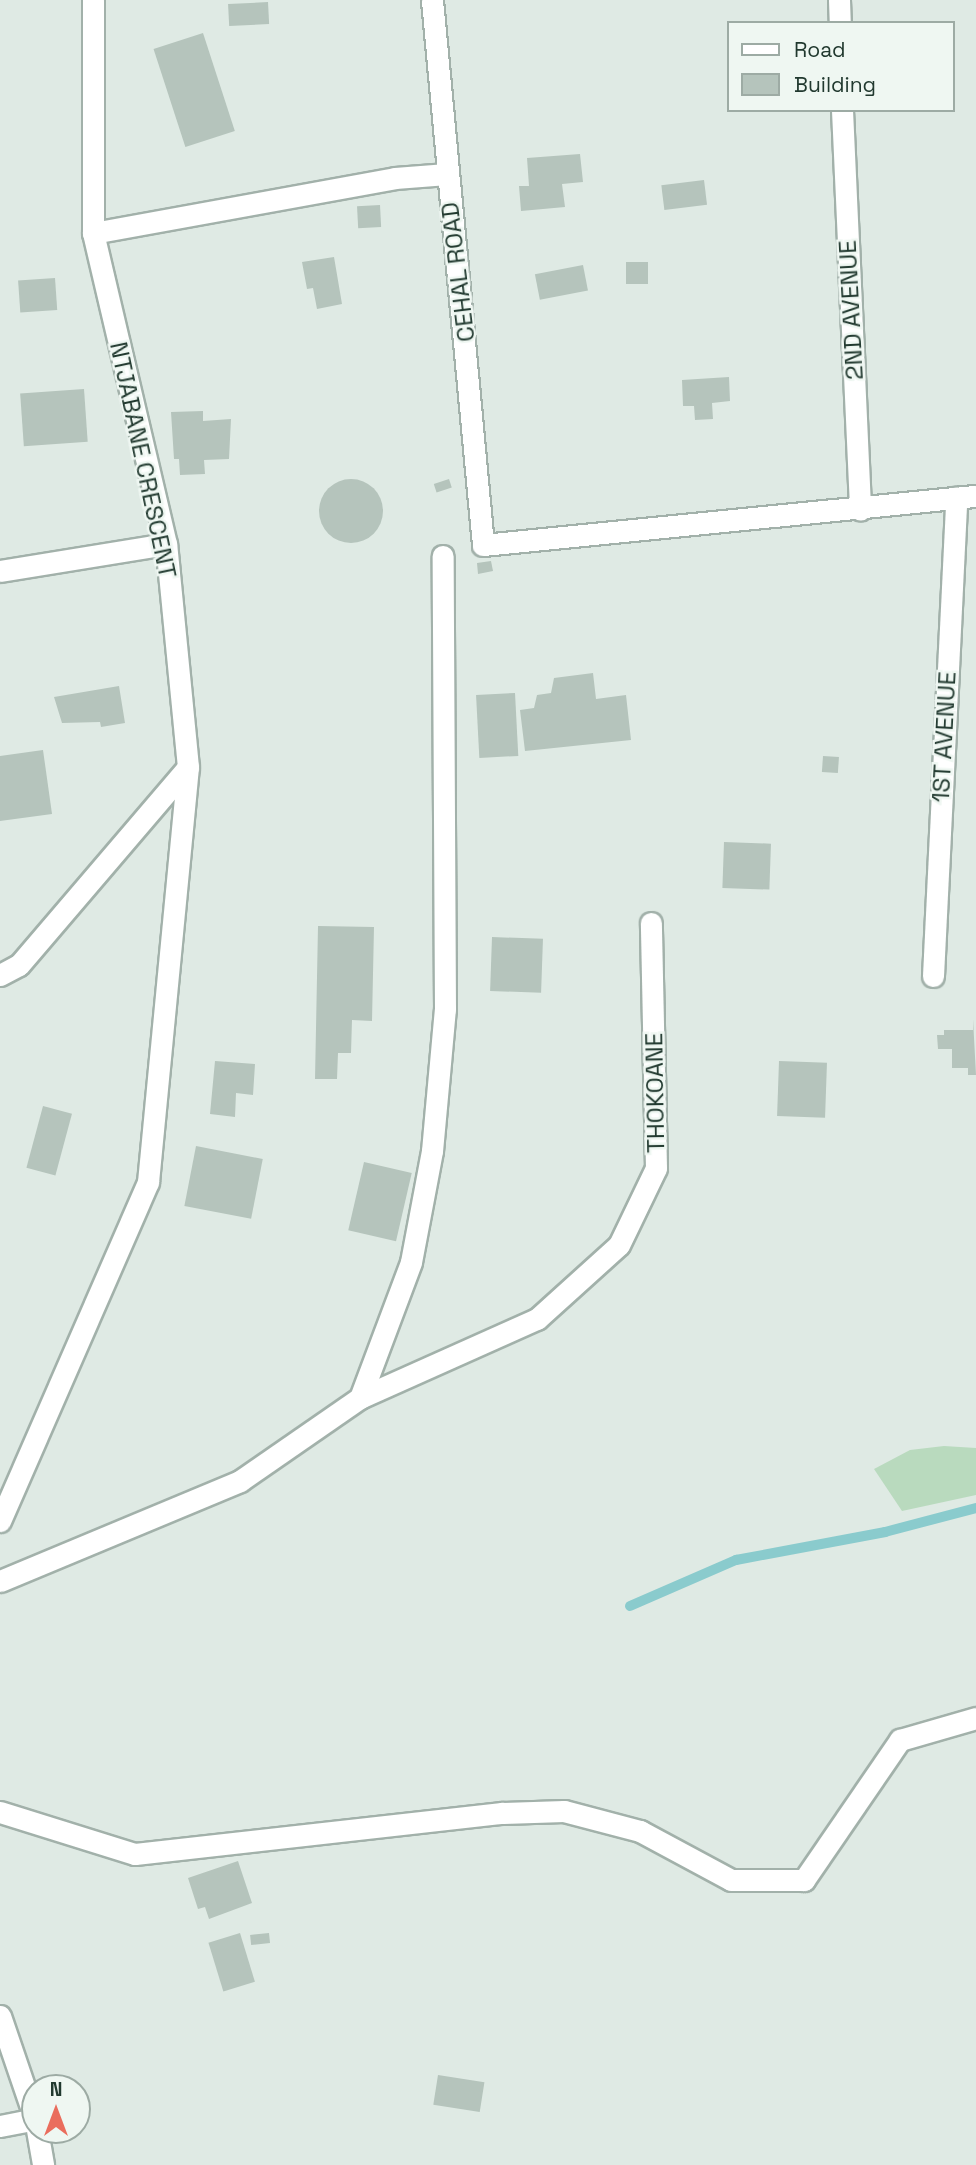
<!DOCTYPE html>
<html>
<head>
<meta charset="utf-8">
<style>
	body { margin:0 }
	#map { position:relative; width:976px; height:2165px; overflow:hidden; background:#dfeae4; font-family:"Space Grotesk",sans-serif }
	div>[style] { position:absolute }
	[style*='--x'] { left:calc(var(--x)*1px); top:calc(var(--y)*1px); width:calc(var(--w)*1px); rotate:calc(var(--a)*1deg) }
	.green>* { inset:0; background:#b9dabe }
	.stream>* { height:10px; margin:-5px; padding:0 5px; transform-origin:5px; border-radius:5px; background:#8acbcd }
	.building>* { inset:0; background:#b5c4bc; transform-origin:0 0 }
	.round { border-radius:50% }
	.roads { filter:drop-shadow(2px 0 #a2b1aa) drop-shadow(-2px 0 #a2b1aa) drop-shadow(0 2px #a2b1aa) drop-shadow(0 -2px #a2b1aa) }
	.minor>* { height:21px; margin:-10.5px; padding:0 10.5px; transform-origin:10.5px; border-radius:10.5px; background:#fff }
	span { translate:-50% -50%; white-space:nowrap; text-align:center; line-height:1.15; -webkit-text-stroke:5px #eff7f2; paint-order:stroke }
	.street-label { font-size:24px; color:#21392f }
	.legend { position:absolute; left:727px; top:21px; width:228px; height:91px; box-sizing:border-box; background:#eff7f2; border:2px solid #9daba4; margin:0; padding:9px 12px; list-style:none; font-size:21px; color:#21392f }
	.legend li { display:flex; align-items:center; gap:14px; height:35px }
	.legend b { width:35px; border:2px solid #9daba4 }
	.north { position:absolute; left:21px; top:2074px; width:70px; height:70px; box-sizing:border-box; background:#eff7f2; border:2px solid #9daba4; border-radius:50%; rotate:0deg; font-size:19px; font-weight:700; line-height:28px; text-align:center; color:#21392f }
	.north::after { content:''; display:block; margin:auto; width:24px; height:32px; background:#ea6d5d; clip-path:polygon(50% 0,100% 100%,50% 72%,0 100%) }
</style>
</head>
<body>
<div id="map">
	<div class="green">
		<div style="clip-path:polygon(944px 1446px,976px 1448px,976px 1495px,902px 1511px,874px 1469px,910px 1450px)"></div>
	</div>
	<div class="stream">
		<div style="--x:630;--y:1606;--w:116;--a:-23.5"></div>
		<div style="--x:736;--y:1560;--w:152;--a:-10.6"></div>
		<div style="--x:885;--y:1532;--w:94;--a:-14.8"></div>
	</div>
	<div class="building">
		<div style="left:268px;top:2px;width:22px;height:40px;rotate:87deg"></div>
		<div style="left:203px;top:33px;width:103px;height:52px;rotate:72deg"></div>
		<div style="clip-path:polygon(580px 154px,583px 182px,562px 184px,565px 207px,521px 211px,519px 186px,529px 186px,527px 158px)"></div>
		<div style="left:704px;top:180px;width:25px;height:43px;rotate:83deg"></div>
		<div style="left:380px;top:205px;width:22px;height:23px;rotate:87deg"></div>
		<div style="clip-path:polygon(334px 257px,342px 304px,317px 309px,313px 288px,307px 289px,302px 262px)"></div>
		<div style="left:648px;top:262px;width:22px;height:22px;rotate:90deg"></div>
		<div style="left:583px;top:265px;width:26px;height:49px;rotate:79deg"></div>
		<div style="left:55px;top:278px;width:32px;height:37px;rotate:86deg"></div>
		<div style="clip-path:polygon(729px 377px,730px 401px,712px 403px,713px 419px,695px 420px,694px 406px,683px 406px,682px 380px)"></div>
		<div style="left:84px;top:389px;width:53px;height:64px;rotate:86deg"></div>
		<div style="clip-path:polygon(203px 411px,203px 421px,231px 419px,229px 459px,204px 460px,205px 474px,180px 475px,179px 459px,174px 459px,171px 412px)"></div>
		<div class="round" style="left:319px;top:479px;width:64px;height:64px"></div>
		<div style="left:449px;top:479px;width:9px;height:16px;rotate:72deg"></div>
		<div style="clip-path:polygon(491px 561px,493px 571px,478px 574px,477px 563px)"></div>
		<div style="clip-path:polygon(593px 673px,596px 699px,626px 695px,631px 740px,525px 751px,520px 710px,534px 708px,537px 695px,551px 693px,554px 678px)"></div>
		<div style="clip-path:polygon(119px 686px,125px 723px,101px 727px,100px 722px,62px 723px,54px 697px)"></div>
		<div style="left:515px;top:693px;width:63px;height:39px;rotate:87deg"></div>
		<div style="clip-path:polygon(43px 750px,52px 814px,0 821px,0 756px)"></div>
		<div style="left:823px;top:756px;width:16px;height:16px;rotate:4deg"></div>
		<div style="left:724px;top:842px;width:47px;height:46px;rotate:2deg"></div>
		<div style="clip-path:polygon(318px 926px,374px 927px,372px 1021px,352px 1020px,351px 1053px,338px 1053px,337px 1079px,315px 1079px)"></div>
		<div style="left:492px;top:937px;width:51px;height:54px;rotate:2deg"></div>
		<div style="clip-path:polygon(973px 1019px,976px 1075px,968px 1075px,968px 1068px,952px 1068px,952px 1049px,938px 1049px,937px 1035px,944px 1035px,944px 1030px,973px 1030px)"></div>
		<div style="clip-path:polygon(215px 1061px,255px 1064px,253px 1095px,236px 1093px,235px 1117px,210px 1114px)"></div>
		<div style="left:779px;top:1061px;width:48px;height:55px;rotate:2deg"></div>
		<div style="left:43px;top:1106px;width:30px;height:64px;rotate:15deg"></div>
		<div style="left:196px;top:1146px;width:68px;height:61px;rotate:11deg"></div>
		<div style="left:364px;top:1162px;width:49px;height:70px;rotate:13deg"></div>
		<div style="clip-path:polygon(238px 1861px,252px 1903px,209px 1919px,205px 1907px,198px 1909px,188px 1878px)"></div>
		<div style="left:240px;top:1933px;width:51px;height:33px;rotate:73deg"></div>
		<div style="left:269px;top:1933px;width:10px;height:19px;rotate:84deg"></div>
		<div style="left:438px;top:2075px;width:47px;height:30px;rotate:9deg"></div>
	</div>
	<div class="roads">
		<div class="minor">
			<div style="--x:432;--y:0;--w:547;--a:84.65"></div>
			<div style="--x:483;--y:545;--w:495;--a:-5.7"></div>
			<div style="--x:839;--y:0;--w:23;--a:88"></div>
			<div style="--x:842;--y:110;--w:400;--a:87.4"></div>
			<div style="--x:93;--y:233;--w:307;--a:-10.3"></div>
			<div style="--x:395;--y:178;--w:52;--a:-4.4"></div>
			<div style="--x:0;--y:571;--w:168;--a:-9.2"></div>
			<div style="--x:0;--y:975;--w:21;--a:-28"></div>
			<div style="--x:19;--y:965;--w:260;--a:-49.5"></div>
			<div style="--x:188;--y:767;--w:224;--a:-95.6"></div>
			<div style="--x:166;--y:544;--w:319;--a:-103.2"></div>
			<div style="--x:93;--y:233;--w:233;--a:-90"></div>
			<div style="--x:933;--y:976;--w:479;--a:-87.2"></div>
			<div style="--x:360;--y:1398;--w:194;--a:-24.1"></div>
			<div style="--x:537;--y:1319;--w:110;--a:-42.1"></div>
			<div style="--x:619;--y:1245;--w:85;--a:-64.3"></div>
			<div style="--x:656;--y:1168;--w:245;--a:-91.2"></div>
			<div style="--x:0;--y:1521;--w:370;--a:-66.4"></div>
			<div style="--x:148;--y:1182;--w:417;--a:-84.5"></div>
			<div style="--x:0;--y:1581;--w:260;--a:-22.6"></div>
			<div style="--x:240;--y:1481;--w:146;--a:-34.7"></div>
			<div style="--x:360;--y:1398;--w:145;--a:-69.4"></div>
			<div style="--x:411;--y:1262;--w:113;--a:-79.3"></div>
			<div style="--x:432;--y:1151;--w:143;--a:-84.8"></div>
			<div style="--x:445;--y:1009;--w:453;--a:-90.3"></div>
			<div style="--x:0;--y:1812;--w:141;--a:17.3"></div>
			<div style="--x:135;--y:1854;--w:370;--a:-6.4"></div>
			<div style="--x:503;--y:1813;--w:61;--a:-1.9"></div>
			<div style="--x:564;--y:1811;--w:79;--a:14.7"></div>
			<div style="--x:640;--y:1831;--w:103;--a:28.3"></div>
			<div style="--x:731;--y:1880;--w:73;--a:0"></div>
			<div style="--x:804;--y:1880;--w:170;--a:-55.6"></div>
			<div style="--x:900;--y:1740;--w:79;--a:-16.1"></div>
			<div style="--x:0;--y:2016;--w:109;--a:71.2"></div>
			<div style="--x:0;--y:2126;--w:36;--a:-11"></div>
			<div style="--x:37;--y:2130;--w:36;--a:80"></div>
		</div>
	</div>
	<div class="street-label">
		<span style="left:458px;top:272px;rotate:-97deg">CEHAL ROAD</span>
		<span style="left:851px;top:310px;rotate:-93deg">2ND AVENUE</span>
		<span style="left:143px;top:460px;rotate:78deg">NTJABANE CRESCENT</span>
		<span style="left:944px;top:737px;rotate:-87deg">1ST AVENUE</span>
		<span style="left:655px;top:1093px;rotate:-91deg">THOKOANE</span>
	</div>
	<ul class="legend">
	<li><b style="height:9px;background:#fff"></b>Road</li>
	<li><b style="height:19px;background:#b5c4bc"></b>Building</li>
	</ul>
	<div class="north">N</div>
</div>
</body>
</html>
